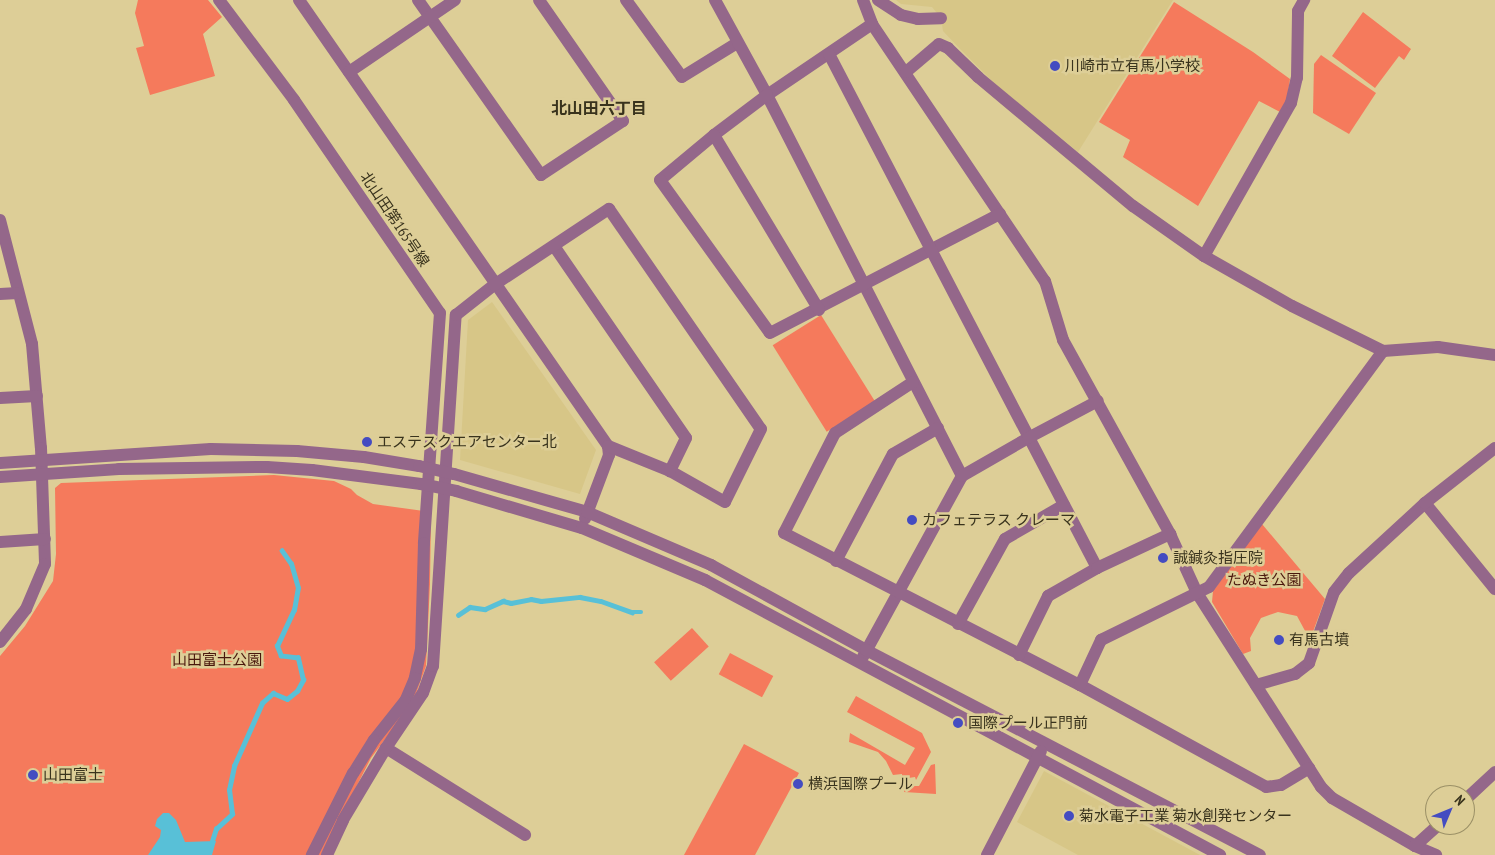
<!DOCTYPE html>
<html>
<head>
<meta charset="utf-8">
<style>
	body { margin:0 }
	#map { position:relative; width:1495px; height:855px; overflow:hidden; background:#ddce97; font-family:"PT Sans Narrow","Noto Sans JP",sans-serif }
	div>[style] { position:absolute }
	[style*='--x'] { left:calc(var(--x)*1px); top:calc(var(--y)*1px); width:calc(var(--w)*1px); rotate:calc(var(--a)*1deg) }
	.built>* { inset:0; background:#d7c687 }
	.green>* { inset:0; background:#f57a5c; transform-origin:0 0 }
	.water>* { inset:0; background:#58c0d7 }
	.stream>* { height:4.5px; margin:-2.25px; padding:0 2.25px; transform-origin:2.25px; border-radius:2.25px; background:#58c0d7 }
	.minor>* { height:12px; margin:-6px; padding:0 6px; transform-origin:6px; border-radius:6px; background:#94678a }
	.minor-bridge>* { height:12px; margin:-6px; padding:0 6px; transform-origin:6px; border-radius:6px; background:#94678a }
	.dots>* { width:14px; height:14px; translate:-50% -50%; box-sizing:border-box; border:2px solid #ddce97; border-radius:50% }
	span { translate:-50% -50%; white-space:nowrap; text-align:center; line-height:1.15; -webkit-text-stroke:5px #ddce97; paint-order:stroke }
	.poi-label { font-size:15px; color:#39331d }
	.left { translate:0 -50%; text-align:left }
	.street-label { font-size:15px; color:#39331d }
	.park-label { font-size:15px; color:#4a180d }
	.neighbourhood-label { font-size:16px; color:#39331d; font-weight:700 }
	.north { position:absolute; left:1425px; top:785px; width:50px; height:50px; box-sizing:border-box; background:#ddce97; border:1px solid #9b9066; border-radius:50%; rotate:45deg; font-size:14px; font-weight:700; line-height:20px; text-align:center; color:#39331d }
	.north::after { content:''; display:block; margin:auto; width:18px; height:22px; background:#444cc1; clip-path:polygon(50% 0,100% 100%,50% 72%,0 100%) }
</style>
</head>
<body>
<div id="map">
	<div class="built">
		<div style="clip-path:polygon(896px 0,1173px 0,1078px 152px,994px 83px,961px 50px,943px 31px,941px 18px,932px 7px,901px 4px)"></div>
		<div style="clip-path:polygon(492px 302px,596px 450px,580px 494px,460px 460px,468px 320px)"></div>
		<div style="clip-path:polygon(1044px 771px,1200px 855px,1078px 855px,1017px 822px)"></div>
	</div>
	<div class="green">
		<div style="clip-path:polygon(138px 0,208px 0,222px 17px,203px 34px,215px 76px,150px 95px,136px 48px,144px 46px,135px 13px)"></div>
		<div style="clip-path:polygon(1174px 2px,1253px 52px,1290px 79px,1287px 99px,1280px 112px,1259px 101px,1198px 206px,1123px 157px,1130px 140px,1099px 122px)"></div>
		<div style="clip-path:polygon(1363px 12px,1411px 49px,1404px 60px,1399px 56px,1375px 88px,1332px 56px)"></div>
		<div style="clip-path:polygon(1321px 55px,1376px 93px,1349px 134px,1313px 113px,1314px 64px)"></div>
		<div style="left:821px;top:315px;width:102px;height:57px;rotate:58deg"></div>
		<div style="clip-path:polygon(274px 475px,334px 481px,351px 489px,357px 495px,373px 504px,431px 512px,430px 584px,426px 666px,413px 702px,371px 758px,321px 855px,0 855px,0 656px,25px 626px,53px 581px,56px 554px,55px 488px,61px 483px)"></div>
		<div style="clip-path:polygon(1262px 524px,1325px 599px,1310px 640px,1297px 616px,1278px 612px,1261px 618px,1250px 638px,1251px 651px,1243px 654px,1212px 602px,1213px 591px)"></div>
		<div style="left:692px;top:628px;width:25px;height:51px;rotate:48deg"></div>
		<div style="left:730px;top:653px;width:49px;height:24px;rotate:28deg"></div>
		<div style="clip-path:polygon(856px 696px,922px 733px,931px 752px,916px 780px,915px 777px,902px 779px,902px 774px,893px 775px,886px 761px,878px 752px,849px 742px,850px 733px,905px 765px,915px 748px,847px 712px)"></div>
		<div style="clip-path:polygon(744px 744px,799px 773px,755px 855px,684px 855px)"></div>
		<div style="clip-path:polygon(935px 764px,936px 794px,904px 792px,904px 786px,919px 786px,931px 765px)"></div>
	</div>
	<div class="water">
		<div style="clip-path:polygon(163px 813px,169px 813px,176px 820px,185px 842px,216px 841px,212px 855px,148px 855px,160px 837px,161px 830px,155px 826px,157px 819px)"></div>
	</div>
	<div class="stream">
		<div style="--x:458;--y:615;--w:14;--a:-34"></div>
		<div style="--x:470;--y:607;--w:15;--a:8"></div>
		<div style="--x:485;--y:609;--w:20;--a:-24"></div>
		<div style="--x:503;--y:601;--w:8;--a:14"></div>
		<div style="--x:511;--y:603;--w:20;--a:-11"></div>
		<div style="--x:531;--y:599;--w:10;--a:11"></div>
		<div style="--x:541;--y:601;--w:39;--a:-6"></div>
		<div style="--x:580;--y:597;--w:21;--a:11"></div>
		<div style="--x:601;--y:601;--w:33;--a:20"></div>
		<div style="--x:632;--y:612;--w:9;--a:0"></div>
		<div style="--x:212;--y:841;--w:13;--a:-72"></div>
		<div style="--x:216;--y:829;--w:22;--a:-43"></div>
		<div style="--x:232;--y:814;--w:24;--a:-97"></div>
		<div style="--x:229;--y:790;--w:25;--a:-78"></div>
		<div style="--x:234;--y:766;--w:69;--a:-66"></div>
		<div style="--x:262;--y:703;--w:15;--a:-42"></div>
		<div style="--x:273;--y:693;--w:15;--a:23"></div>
		<div style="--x:287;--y:699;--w:13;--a:-39"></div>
		<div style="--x:297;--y:691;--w:13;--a:-61"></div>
		<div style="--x:303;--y:680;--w:23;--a:-103"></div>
		<div style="--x:298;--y:658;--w:17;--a:-173"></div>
		<div style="--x:281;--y:656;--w:11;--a:-112"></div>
		<div style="--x:277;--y:646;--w:40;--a:-65"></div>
		<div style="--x:294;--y:610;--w:22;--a:-80"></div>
		<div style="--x:298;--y:588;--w:25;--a:-106"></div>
		<div style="--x:291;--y:564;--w:16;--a:-125"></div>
	</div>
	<div class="minor">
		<div style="--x:219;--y:0;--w:125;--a:53.1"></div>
		<div style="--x:294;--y:100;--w:258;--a:55.6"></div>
		<div style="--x:440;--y:313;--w:231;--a:94"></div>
		<div style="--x:424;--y:543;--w:106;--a:91.6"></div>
		<div style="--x:421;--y:649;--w:30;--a:102"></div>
		<div style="--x:415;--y:678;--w:25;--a:113"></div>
		<div style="--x:405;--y:701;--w:50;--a:128.5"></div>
		<div style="--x:374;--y:740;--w:39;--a:122"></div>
		<div style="--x:353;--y:773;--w:92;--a:116.6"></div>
		<div style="--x:299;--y:0;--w:543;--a:55.28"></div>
		<div style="--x:608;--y:446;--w:9;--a:84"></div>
		<div style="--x:609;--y:455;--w:68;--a:110.6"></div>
		<div style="--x:418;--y:0;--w:214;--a:54.9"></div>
		<div style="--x:541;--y:175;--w:98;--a:-33.4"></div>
		<div style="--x:623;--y:121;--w:147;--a:-124.8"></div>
		<div style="--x:626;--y:0;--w:95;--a:54"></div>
		<div style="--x:682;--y:77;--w:65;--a:-31.7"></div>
		<div style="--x:715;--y:0;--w:108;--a:61.3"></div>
		<div style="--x:767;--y:95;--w:428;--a:62.9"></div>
		<div style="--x:962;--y:476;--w:206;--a:118.7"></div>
		<div style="--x:863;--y:0;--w:26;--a:69"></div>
		<div style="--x:872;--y:24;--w:310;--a:56.1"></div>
		<div style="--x:1045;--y:281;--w:62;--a:73"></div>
		<div style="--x:1063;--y:340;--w:222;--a:61.1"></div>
		<div style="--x:1170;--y:534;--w:65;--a:65.4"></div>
		<div style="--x:1197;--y:593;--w:230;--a:57.4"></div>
		<div style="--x:1321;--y:787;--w:16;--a:45"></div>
		<div style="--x:1332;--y:798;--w:96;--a:30"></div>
		<div style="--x:1415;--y:846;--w:23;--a:23"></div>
		<div style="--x:878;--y:0;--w:27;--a:33"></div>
		<div style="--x:901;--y:15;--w:17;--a:13"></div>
		<div style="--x:918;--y:19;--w:23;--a:-2"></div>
		<div style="--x:872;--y:24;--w:127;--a:145.9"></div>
		<div style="--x:767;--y:95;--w:66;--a:143"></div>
		<div style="--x:714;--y:135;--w:70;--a:140.2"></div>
		<div style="--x:660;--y:180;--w:188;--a:54.3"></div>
		<div style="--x:770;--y:333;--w:259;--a:-27.4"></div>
		<div style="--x:829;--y:54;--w:580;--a:62.46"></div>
		<div style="--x:349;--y:72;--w:128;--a:-34.2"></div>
		<div style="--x:906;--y:72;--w:43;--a:-40.3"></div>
		<div style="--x:939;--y:44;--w:10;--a:24"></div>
		<div style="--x:948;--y:48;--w:42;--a:44"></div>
		<div style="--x:978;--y:77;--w:202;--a:39.8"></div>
		<div style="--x:1133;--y:206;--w:87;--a:35.2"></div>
		<div style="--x:1204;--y:256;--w:101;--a:29.6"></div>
		<div style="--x:1292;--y:306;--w:102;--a:26.3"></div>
		<div style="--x:1383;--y:351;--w:55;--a:-4.2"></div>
		<div style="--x:1438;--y:347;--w:58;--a:8"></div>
		<div style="--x:714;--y:135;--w:204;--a:59"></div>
		<div style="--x:0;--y:220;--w:128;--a:75.5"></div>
		<div style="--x:32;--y:344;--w:104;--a:85.1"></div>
		<div style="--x:41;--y:448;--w:116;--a:88"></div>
		<div style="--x:45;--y:564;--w:49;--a:112.9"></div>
		<div style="--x:26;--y:609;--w:42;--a:128.2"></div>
		<div style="--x:554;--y:246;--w:233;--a:55.5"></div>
		<div style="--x:686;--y:438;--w:37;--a:116"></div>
		<div style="--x:1204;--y:256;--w:176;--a:-60.4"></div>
		<div style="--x:1291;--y:103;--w:26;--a:-77"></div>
		<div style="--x:1297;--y:78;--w:67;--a:-89.1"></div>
		<div style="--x:1298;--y:11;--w:13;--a:-61"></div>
		<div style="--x:0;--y:294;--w:18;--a:-3"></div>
		<div style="--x:913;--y:382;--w:93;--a:146.8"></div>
		<div style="--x:835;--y:433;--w:112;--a:117"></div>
		<div style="--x:784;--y:533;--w:333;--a:27.2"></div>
		<div style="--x:1080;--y:685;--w:212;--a:28.7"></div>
		<div style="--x:1266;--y:787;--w:15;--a:-8"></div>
		<div style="--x:1281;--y:785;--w:33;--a:-31"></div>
		<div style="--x:0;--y:398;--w:37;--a:-3"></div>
		<div style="--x:0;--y:463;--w:211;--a:-3.8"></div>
		<div style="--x:211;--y:449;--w:86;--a:1.3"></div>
		<div style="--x:297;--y:451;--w:67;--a:5.1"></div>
		<div style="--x:364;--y:457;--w:56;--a:9.3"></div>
		<div style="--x:454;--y:474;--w:138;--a:15.9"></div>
		<div style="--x:587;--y:512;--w:135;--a:23.1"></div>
		<div style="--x:711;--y:565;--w:177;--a:28.7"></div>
		<div style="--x:866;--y:650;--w:444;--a:27.5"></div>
		<div style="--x:962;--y:476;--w:76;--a:-29.9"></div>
		<div style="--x:1028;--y:438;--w:79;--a:-27.9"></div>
		<div style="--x:0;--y:477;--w:119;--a:-3.8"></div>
		<div style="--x:119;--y:469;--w:148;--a:-0.8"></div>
		<div style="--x:267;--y:467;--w:45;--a:3.8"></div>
		<div style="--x:312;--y:470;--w:110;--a:7.3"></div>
		<div style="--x:456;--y:491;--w:131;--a:16.4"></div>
		<div style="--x:582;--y:528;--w:134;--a:22.9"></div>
		<div style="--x:705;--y:580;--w:584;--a:28.1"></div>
		<div style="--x:1425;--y:503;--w:111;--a:50.9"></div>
		<div style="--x:0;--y:542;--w:45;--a:-3.8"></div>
		<div style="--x:836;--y:561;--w:121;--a:-62"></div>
		<div style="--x:893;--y:454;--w:52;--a:-30"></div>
		<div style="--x:958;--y:624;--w:97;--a:-61.1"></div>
		<div style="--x:1005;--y:539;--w:68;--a:-30"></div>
		<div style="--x:1019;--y:655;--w:66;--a:-63.8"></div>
		<div style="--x:1048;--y:596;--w:56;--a:-29.7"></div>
		<div style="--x:1097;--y:568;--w:81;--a:-25"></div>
		<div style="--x:1080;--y:685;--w:50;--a:-65"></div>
		<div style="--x:1101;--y:640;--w:120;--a:-26.1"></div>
		<div style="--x:1209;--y:587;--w:293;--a:-53.6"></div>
		<div style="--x:1256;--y:685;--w:41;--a:-15.8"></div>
		<div style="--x:1295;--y:674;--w:18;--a:-38"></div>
		<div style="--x:1309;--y:663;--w:75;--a:-70.6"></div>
		<div style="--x:1334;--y:592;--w:24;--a:-52"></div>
		<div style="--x:1349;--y:573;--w:103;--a:-42.6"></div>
		<div style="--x:1425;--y:503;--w:89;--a:-38.2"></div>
		<div style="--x:386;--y:748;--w:164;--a:32"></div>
		<div style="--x:1465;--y:800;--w:41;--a:-43"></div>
		<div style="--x:1415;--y:846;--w:31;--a:-42"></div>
		<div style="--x:327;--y:855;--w:38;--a:-65"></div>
		<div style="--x:343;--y:820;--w:84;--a:-59.2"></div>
		<div style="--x:386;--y:748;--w:66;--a:-56.1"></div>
		<div style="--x:423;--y:693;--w:29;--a:-70"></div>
		<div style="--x:433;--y:666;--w:352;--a:-86.3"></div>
		<div style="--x:456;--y:315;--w:48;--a:-38.3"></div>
		<div style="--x:494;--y:285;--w:138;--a:-33.5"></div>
		<div style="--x:609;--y:209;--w:267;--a:55.4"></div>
		<div style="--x:761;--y:429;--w:81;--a:116.3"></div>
		<div style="--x:725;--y:502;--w:63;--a:-150.6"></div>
		<div style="--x:670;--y:471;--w:67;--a:-158"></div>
		<div style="--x:987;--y:855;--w:117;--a:-62.6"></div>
	</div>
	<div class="minor-bridge">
		<div style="--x:419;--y:466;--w:36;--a:13"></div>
		<div style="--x:421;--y:484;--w:36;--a:11"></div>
	</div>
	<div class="dots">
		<div style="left:1055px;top:66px;background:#444cc1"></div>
		<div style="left:367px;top:442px;background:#444cc1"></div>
		<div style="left:912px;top:520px;background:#444cc1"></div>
		<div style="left:1163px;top:558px;background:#444cc1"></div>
		<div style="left:1279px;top:640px;background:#444cc1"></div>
		<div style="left:958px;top:723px;background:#444cc1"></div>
		<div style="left:33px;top:775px;background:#444cc1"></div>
		<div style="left:798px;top:784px;background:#444cc1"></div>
		<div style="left:1069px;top:816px;background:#444cc1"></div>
	</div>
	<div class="poi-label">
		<span class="left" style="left:1065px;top:66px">川崎市立有馬小学校</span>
		<span class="left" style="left:377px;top:442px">エステスクエアセンター北</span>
		<span class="left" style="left:922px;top:520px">カフェテラス クレーマ</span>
		<span class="left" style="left:1173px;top:558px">誠鍼灸指圧院</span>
		<span class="left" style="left:1289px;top:640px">有馬古墳</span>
		<span class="left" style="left:968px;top:723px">国際プール正門前</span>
		<span class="left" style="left:43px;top:775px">山田富士</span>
		<span class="left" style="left:808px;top:784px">横浜国際プール</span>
		<span class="left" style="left:1079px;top:816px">菊水電子工業 菊水創発センター</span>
	</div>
	<div class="street-label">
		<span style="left:395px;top:219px;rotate:56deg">北山田第165号線</span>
	</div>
	<div class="park-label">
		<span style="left:1264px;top:580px">たぬき公園</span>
		<span style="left:217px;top:660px">山田富士公園</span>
	</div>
	<div class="neighbourhood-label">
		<span style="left:599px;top:108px">北山田六丁目</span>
	</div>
	<div class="north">N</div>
</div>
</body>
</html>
